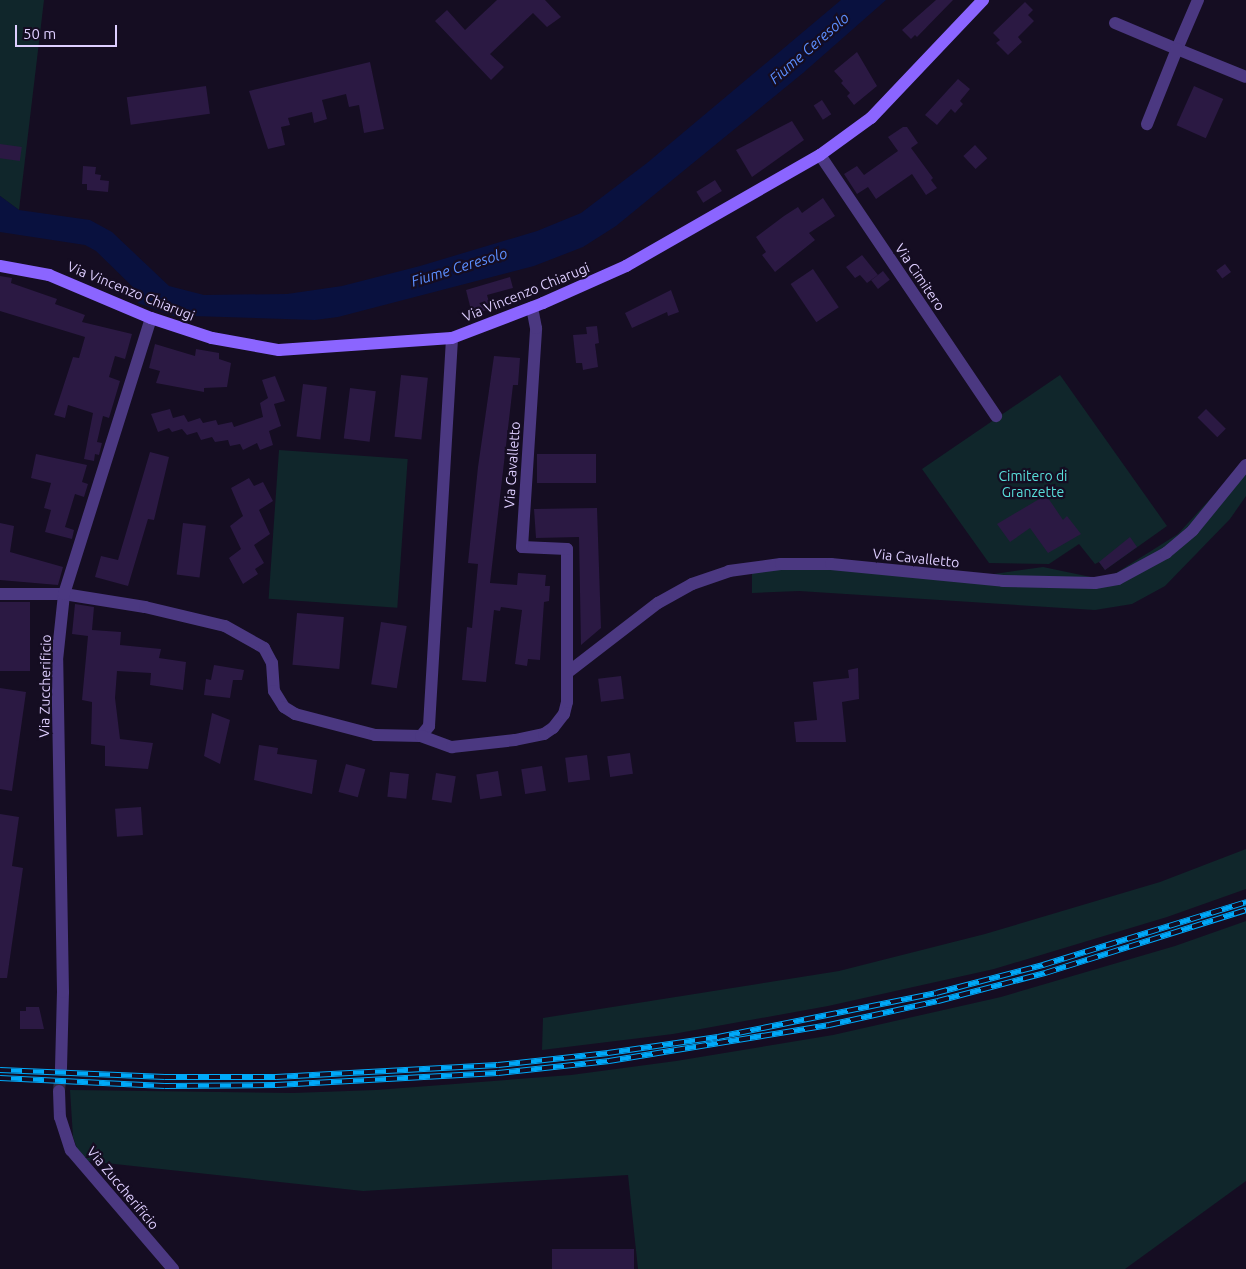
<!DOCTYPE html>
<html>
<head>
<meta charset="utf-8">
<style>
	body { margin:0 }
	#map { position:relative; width:1246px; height:1269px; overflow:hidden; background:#150d22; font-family:Ubuntu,sans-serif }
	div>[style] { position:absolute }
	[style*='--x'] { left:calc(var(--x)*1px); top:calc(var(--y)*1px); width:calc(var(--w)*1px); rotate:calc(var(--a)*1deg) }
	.green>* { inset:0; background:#10262b; transform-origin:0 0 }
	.water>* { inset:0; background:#09113f }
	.building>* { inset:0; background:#2b1943; transform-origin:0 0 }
	.street-tunnel>* { height:12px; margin-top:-6px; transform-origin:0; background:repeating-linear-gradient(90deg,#332a43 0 12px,transparent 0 18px) }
	.street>* { height:12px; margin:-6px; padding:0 6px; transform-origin:6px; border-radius:6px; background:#4b3881 }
	.secondary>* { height:12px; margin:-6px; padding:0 6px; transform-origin:6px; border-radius:6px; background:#8b65ff }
	.rail>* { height:5.5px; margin-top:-2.75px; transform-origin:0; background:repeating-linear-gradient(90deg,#150d22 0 11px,#00a9f9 0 22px); box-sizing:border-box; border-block:1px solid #00a9f9 }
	span { translate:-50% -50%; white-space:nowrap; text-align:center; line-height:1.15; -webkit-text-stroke:4.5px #150d22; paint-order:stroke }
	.street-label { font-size:14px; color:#deceff }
	.park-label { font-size:14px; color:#59dfdb }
	.water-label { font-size:15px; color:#5c8fff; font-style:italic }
	.scale { position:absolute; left:15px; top:25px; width:102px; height:22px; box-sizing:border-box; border:2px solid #deceff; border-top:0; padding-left:6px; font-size:15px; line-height:18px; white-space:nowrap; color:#deceff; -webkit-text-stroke:4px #150d22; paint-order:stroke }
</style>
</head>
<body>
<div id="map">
	<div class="green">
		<div style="clip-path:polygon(0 0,44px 0,19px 210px,0 196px)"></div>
		<div style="clip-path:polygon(1060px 375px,1167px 526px,1105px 570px,1099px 562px,1095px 564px,1079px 544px,1049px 564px,989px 563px,922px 469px)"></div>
		<div style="left:279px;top:450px;width:129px;height:149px;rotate:4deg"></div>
		<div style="clip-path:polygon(1243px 463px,1246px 466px,1246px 496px,1230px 519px,1165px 586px,1132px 604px,1095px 610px,799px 591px,752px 593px,752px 571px,796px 567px,973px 577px,1043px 567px,1105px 580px,1178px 534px)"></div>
		<div style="clip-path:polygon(1246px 849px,1246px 889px,1167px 917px,994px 969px,828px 1006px,673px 1034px,542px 1050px,543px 1018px,839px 971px,985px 934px,1160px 882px)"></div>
		<div style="clip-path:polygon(1246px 921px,1246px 1181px,1125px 1269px,638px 1269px,628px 1175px,363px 1191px,87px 1161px,78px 1151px,73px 1137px,70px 1090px,293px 1093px,376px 1090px,571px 1075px,676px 1061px,833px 1035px,1001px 997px,1175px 946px)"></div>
	</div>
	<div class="water">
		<div style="clip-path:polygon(841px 0,886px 0,803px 73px,616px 226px,583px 247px,534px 266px,338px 317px,315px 320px,192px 316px,187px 321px,138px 303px,140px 294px,96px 251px,85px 245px,0 232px,0 196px,19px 210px,90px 220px,112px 232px,169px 286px,204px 295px,287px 294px,342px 286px,420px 266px,537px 231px,581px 213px,647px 163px)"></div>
	</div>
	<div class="building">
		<div style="clip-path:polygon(497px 0,545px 0,561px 17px,547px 27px,533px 13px,490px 54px,504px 67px,491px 80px,435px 21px,447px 10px,465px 30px)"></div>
		<div style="clip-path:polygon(936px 0,953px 0,917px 37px,915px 35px,911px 39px,902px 30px)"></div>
		<div style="clip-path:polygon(1025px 2px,1033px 10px,1028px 15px,1034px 21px,1018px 37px,1022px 42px,1008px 55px,996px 43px,1000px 40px,993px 33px)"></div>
		<div style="clip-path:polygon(857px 52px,877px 86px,854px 105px,847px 96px,850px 93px,841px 83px,843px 81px,834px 71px)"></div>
		<div style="clip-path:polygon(370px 62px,384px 129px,364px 133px,359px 105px,349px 107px,346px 94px,322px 100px,327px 119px,314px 123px,312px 112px,288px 118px,290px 125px,281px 127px,285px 145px,268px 149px,249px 91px)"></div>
		<div style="clip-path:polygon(958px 79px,970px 89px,960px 101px,963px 104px,955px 113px,951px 109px,937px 125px,925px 115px)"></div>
		<div style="left:206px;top:86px;width:28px;height:80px;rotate:82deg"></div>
		<div style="left:1194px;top:86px;width:32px;height:43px;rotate:24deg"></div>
		<div style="left:822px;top:100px;width:17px;height:10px;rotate:57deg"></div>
		<div style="clip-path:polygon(792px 121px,804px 140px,752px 177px,736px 150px)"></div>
		<div style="clip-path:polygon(903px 127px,907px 127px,918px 143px,911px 148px,933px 178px,931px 180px,937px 188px,926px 195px,912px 174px,876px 199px,868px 187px,857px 194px,844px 174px,857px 166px,864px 175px,898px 151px,888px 137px)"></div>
		<div style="left:0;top:144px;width:22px;height:14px;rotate:8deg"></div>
		<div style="left:975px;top:145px;width:18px;height:16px;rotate:47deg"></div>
		<div style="clip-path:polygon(83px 166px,96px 167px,95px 174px,101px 175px,100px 180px,109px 181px,108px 192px,87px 190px,87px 184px,82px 184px)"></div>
		<div style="left:715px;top:180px;width:13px;height:22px;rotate:58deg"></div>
		<div style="clip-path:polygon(823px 198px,835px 216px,809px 233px,815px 240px,775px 272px,762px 255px,766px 252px,756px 237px,784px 216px,798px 207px,802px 213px)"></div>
		<div style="clip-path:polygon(862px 255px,878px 275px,867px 283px,860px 275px,855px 278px,846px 267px)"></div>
		<div style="left:1225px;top:264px;width:10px;height:11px;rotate:53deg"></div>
		<div style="left:813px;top:269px;width:46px;height:27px;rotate:56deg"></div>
		<div style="left:883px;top:271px;width:11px;height:15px;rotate:52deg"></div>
		<div style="clip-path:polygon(0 276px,12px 278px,11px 283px,57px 299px,55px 304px,85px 315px,82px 322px,132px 334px,125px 359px,115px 356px,109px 377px,120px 381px,109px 418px,103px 416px,97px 442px,102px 443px,99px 455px,95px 454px,94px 461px,84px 459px,93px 413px,68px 405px,65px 418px,54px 415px,73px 357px,79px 358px,85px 337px,0 311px)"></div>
		<div style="clip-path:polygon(510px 277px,513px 288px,487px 295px,491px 309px,472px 314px,466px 290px)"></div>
		<div style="clip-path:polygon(671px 290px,679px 312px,668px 316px,667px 312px,632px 328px,625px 313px)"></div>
		<div style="clip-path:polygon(597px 326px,599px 343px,595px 344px,598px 367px,583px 370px,582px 363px,576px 363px,573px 335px,587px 334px,586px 327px)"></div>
		<div style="clip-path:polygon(155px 344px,195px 356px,196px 349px,219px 353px,219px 359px,231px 363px,227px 387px,204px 388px,204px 392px,156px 383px,160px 371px,149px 368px)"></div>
		<div style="clip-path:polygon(494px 356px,520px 358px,518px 385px,513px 385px,490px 583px,517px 585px,518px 573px,546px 575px,545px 586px,550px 586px,549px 601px,544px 602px,540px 660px,528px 659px,527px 666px,515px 664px,522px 610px,501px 607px,500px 611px,494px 610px,486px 682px,462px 680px,467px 627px,472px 628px,478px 564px,468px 563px,478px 467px)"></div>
		<div style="left:401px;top:375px;width:27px;height:62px;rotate:6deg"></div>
		<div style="clip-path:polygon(275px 376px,285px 401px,274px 404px,281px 426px,269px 431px,273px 445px,260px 450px,257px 443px,243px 450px,240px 444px,230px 446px,228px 440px,215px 442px,212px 437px,201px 440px,197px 432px,187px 435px,182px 429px,172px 432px,169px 428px,158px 432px,151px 414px,170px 409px,173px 418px,184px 415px,188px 422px,200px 418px,203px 423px,216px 420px,218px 425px,232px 422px,234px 427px,263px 417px,260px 403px,268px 398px,262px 380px)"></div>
		<div style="left:303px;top:384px;width:24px;height:53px;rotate:7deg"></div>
		<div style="left:350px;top:388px;width:26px;height:51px;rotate:7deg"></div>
		<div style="left:1206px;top:409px;width:28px;height:12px;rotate:45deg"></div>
		<div style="clip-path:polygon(150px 452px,169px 457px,154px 520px,148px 519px,128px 586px,95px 577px,101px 556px,118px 560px)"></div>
		<div style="clip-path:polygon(36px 454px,87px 465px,82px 482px,88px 484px,84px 497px,75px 494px,65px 527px,74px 530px,72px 539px,45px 532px,51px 510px,44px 508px,51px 483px,31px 478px)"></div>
		<div style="left:596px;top:454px;width:29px;height:59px;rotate:90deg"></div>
		<div style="clip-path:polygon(249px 478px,254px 486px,263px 482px,273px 501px,259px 510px,270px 534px,254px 545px,264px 563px,255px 569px,258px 574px,243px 584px,229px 558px,241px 549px,230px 526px,243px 516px,231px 488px)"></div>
		<div style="clip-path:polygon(1046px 495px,1063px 520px,1067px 516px,1081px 534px,1048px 553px,1030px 528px,1010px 542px,997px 524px)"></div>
		<div style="clip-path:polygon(597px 508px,601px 628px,581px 645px,579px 537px,536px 538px,534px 509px)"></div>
		<div style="clip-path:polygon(0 523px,14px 526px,10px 552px,63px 567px,58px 585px,0 580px)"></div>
		<div style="left:183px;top:523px;width:23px;height:52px;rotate:7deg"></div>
		<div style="clip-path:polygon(1130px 537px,1137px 547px,1105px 570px,1099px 562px)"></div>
		<div style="left:0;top:602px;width:30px;height:69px"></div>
		<div style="clip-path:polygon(75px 604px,94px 607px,92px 630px,121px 632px,120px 645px,161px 649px,159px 658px,186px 662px,183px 690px,150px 685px,151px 673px,117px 671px,115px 698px,120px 739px,153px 743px,148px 769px,105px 766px,105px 746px,91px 744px,92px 702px,82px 700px,88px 636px,72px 634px)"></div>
		<div style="left:297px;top:613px;width:47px;height:52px;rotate:5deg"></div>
		<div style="left:381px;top:622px;width:26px;height:63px;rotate:9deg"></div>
		<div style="clip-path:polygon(214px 665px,244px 670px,242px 680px,233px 680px,230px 698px,204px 695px,206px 679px,211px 680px)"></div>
		<div style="clip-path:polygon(858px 668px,859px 699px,842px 702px,846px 742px,796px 742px,794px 722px,817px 720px,813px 682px,849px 678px,848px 670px)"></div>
		<div style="left:621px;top:676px;width:23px;height:23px;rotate:83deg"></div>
		<div style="clip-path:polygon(0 688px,26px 692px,12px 791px,0 789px)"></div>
		<div style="clip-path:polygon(212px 713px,230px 720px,220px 764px,204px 756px)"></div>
		<div style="clip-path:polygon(259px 745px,278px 748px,277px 754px,317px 760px,312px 794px,254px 780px)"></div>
		<div style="left:630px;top:753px;width:21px;height:23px;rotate:82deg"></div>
		<div style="left:587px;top:755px;width:25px;height:22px;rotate:83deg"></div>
		<div style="left:346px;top:764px;width:20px;height:29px;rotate:15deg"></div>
		<div style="left:542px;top:766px;width:25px;height:21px;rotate:81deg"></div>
		<div style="left:498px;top:771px;width:25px;height:22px;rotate:81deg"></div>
		<div style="left:390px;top:772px;width:19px;height:25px;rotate:6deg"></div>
		<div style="left:436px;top:773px;width:20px;height:27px;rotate:9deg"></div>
		<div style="left:141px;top:807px;width:28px;height:26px;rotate:86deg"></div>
		<div style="clip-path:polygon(0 814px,19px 817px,12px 866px,23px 868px,7px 978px,0 978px)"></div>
		<div style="clip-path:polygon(26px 1007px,39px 1007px,44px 1029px,20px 1029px,20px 1011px,26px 1011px)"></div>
		<div style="left:634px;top:1249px;width:20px;height:82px;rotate:90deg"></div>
	</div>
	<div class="street-tunnel">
		<div style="--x:59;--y:1091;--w:23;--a:-85"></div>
	</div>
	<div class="street">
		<div style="--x:1198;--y:0;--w:53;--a:113.2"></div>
		<div style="--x:1177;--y:49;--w:74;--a:22.1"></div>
		<div style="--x:1115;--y:23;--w:67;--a:22.8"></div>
		<div style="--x:1177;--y:49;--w:81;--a:111.8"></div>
		<div style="--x:820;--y:155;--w:315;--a:56"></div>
		<div style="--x:0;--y:594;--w:64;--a:0"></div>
		<div style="--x:64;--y:594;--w:82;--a:9.1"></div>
		<div style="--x:145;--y:607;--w:82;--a:13.4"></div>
		<div style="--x:225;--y:626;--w:45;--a:29.4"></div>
		<div style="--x:264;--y:648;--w:17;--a:62"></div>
		<div style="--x:272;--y:663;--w:28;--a:86"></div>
		<div style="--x:274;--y:691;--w:19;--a:58"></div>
		<div style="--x:284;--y:707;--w:13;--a:32"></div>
		<div style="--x:295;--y:714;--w:83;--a:14.7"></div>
		<div style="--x:375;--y:735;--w:46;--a:1.2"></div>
		<div style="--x:421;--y:736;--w:13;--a:-51"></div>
		<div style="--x:429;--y:726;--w:389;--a:-86.6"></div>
		<div style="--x:567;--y:673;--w:115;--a:-37.6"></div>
		<div style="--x:658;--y:603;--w:39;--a:-29"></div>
		<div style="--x:692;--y:584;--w:39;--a:-19"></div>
		<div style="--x:729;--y:571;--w:52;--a:-7.7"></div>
		<div style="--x:781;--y:564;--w:50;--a:0"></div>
		<div style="--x:831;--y:564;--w:173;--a:5.6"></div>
		<div style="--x:1003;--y:581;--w:92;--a:1.2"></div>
		<div style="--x:1095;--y:583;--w:23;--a:-10"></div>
		<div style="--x:1118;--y:579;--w:55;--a:-28.4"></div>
		<div style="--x:1166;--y:553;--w:35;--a:-40"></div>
		<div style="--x:1193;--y:530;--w:84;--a:-50.8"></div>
		<div style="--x:421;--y:736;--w:33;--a:20"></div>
		<div style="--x:452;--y:747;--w:63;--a:-6.3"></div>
		<div style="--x:515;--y:740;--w:30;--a:-12"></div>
		<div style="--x:544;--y:734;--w:11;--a:-34"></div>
		<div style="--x:553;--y:728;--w:18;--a:-52"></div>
		<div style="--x:564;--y:714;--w:12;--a:-76"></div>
		<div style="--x:567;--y:702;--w:153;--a:-90"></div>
		<div style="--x:567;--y:549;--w:45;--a:-177.5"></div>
		<div style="--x:522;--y:547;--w:219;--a:-86.3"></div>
		<div style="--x:536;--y:328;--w:21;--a:-101"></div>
		<div style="--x:61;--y:1068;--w:76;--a:-88.5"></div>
		<div style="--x:63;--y:992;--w:332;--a:-91"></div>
		<div style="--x:57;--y:660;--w:66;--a:-83.9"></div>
		<div style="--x:64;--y:594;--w:289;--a:-72.5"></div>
		<div style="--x:59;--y:1091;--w:26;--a:88"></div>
		<div style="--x:60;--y:1117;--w:35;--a:72"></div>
		<div style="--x:71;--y:1150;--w:157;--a:49.4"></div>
	</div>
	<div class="secondary">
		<div style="--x:0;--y:266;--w:50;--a:10.4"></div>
		<div style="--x:49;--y:275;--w:111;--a:22.9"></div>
		<div style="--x:151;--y:318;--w:64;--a:18.2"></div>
		<div style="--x:212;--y:338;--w:68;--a:10.2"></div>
		<div style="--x:279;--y:350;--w:173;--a:-4"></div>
		<div style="--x:452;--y:338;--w:97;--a:-21"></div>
		<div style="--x:543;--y:303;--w:91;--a:-24"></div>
		<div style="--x:626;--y:266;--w:224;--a:-29.8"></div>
		<div style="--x:820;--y:155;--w:63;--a:-36"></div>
		<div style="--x:871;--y:118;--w:163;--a:-46.5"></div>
	</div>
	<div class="rail">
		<div style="--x:0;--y:1070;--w:165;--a:2.4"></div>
		<div style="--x:165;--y:1077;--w:111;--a:0"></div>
		<div style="--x:276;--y:1077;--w:222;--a:-3.1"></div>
		<div style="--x:498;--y:1065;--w:111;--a:-6.2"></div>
		<div style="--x:608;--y:1053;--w:111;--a:-8.3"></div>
		<div style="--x:718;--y:1037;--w:222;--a:-11.4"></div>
		<div style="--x:936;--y:993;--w:111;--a:-14.7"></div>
		<div style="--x:1043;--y:965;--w:213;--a:-17.2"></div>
		<div style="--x:0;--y:1078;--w:165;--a:2.8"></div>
		<div style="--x:165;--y:1086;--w:111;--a:-0.5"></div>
		<div style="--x:276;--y:1085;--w:222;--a:-3.1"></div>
		<div style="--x:498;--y:1073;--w:112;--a:-6.2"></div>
		<div style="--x:609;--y:1061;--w:223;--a:-9.3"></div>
		<div style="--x:829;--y:1025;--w:112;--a:-12.4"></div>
		<div style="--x:938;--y:1001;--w:111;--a:-14.7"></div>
		<div style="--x:1045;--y:973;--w:211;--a:-17.4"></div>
	</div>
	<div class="street-label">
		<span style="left:920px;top:277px;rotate:56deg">Via Cimitero</span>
		<span style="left:131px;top:291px;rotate:22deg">Via Vincenzo Chiarugi</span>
		<span style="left:526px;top:292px;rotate:-22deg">Via Vincenzo Chiarugi</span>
		<span style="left:512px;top:465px;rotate:-86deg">Via Cavalletto</span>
		<span style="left:916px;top:558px;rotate:6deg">Via Cavalletto</span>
		<span style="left:45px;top:686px;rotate:-89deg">Via Zuccherificio</span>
		<span style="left:123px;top:1188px;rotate:50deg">Via Zuccherificio</span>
	</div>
	<div class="park-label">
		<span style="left:1033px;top:484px">Cimitero di<br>Granzette</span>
	</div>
	<div class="water-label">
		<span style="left:809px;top:48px;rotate:-41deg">Fiume Ceresolo</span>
		<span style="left:459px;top:267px;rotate:-17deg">Fiume Ceresolo</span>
	</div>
	<div class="scale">50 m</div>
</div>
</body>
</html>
